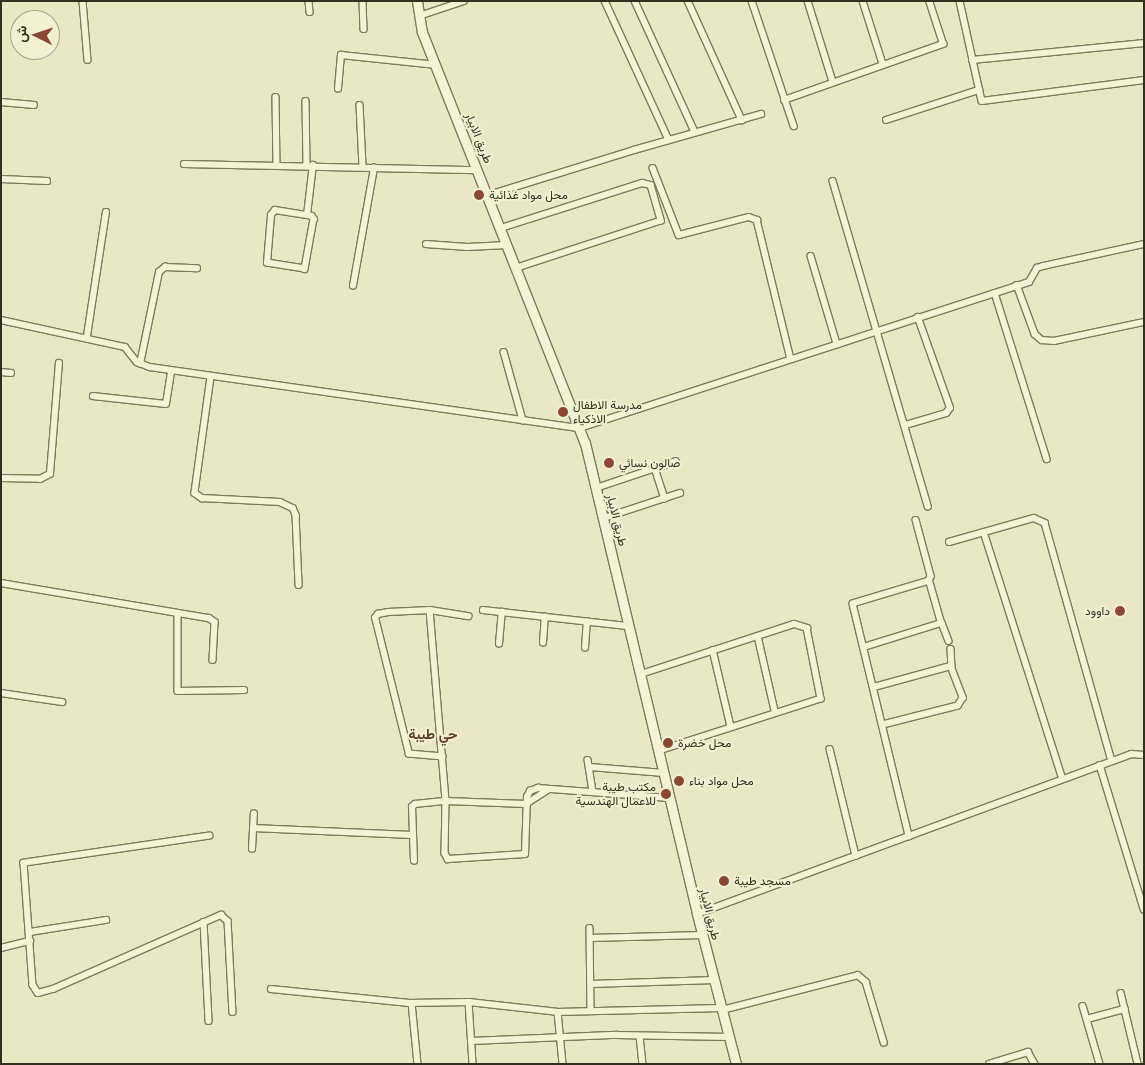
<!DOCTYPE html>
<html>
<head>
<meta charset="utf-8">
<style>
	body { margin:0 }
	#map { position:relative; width:1145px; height:1065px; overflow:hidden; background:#e9e7c4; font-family:Lora,Vazirmatn,serif }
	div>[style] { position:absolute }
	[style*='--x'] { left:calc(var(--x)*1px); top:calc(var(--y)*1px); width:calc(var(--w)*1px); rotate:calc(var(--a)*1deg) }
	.roads { filter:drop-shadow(1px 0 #81795c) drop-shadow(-1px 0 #81795c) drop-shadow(0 1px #81795c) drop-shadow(0 -1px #81795c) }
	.street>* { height:5.5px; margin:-2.75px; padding:0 2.75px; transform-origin:2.75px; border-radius:2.75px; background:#f5f3d6 }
	.secondary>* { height:9px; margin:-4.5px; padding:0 4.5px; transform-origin:4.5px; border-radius:4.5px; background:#f5f3d6 }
	.dots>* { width:14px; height:14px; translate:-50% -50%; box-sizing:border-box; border:2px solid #f1f0d2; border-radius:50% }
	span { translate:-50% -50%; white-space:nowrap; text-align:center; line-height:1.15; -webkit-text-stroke:4px #f1f0d2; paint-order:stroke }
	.street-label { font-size:12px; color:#332e1f }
	.poi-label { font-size:12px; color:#332e1f }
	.left { translate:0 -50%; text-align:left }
	.right { translate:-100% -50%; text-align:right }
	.neighbourhood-label { font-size:14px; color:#5b3d23; font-weight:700 }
	.frame { position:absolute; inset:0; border:2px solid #332e1f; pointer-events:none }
	.north { position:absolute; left:10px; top:10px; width:50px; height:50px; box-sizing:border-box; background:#f1f0d2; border:1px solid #a5a28a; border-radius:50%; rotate:274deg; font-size:14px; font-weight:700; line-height:20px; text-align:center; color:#332e1f }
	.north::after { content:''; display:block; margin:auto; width:18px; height:22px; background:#8a4833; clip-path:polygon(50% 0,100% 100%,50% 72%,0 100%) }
</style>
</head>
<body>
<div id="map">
	<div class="roads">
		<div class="street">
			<div style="--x:83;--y:1;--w:59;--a:85.2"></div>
			<div style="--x:309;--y:1;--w:11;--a:85"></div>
			<div style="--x:363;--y:1;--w:28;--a:88"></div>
			<div style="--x:605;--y:1;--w:153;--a:65.3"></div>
			<div style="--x:635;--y:1;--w:144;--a:65.4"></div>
			<div style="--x:688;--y:1;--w:131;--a:65.6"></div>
			<div style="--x:752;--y:1;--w:132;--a:71.4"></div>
			<div style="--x:808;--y:1;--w:85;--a:72.8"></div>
			<div style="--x:863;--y:1;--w:66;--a:72.4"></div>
			<div style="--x:960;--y:1;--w:102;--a:77.6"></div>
			<div style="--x:982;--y:101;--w:163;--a:-7.4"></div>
			<div style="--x:419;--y:16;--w:47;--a:-18.4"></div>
			<div style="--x:972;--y:60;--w:173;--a:-5.6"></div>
			<div style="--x:338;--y:89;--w:34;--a:-85"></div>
			<div style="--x:341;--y:55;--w:96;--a:6"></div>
			<div style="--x:276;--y:97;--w:68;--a:89.2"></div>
			<div style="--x:784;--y:100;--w:169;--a:-19.4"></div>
			<div style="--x:943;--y:44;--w:45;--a:-108"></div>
			<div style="--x:306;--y:101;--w:64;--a:89.1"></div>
			<div style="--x:1;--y:102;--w:33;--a:5"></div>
			<div style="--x:360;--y:105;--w:62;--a:87.2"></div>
			<div style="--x:886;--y:120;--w:98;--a:-17.9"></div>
			<div style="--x:184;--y:164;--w:294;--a:1.2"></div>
			<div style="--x:653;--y:168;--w:72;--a:68.8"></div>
			<div style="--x:679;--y:235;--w:72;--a:-14.4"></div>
			<div style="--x:749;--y:217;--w:9;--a:21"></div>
			<div style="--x:757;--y:220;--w:143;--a:76.3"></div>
			<div style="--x:1;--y:179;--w:46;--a:2.5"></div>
			<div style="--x:833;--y:181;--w:339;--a:73.7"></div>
			<div style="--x:489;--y:195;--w:152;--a:-17.2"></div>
			<div style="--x:634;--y:150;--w:132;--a:-15.8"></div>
			<div style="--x:275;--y:210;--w:37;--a:9"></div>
			<div style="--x:312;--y:216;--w:4;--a:56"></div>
			<div style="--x:314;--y:219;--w:51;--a:100.2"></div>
			<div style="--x:305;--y:269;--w:38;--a:-171"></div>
			<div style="--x:267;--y:263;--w:48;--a:-85.2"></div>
			<div style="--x:271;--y:215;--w:6;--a:-51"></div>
			<div style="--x:307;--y:215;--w:50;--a:-83.2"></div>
			<div style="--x:501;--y:228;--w:148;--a:-17.7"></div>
			<div style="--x:642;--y:183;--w:9;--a:13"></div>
			<div style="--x:651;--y:185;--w:37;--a:74"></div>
			<div style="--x:661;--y:221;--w:151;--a:161.9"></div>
			<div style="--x:426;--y:244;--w:41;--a:4.2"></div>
			<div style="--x:467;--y:247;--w:41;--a:-2.8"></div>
			<div style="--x:811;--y:256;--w:92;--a:73.5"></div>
			<div style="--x:1017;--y:285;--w:52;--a:69.8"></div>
			<div style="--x:1035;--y:334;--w:9;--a:41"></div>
			<div style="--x:1042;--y:340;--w:12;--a:5"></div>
			<div style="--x:1054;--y:341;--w:92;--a:-11.9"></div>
			<div style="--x:353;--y:286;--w:120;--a:-79.9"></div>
			<div style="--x:995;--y:293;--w:174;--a:72.6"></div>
			<div style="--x:1;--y:320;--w:127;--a:12.3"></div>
			<div style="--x:125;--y:347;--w:19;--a:51"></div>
			<div style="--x:137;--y:362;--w:14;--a:21"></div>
			<div style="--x:150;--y:367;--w:434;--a:8.1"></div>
			<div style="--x:580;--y:428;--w:472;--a:-18"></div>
			<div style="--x:1029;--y:282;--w:16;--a:-60"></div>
			<div style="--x:1037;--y:268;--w:6;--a:-18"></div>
			<div style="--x:1043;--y:266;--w:103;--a:-12.3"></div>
			<div style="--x:87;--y:336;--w:125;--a:-81.3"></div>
			<div style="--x:504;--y:352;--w:71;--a:74.4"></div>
			<div style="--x:140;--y:364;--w:94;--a:-78.3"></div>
			<div style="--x:159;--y:272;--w:8;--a:-40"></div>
			<div style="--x:165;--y:267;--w:32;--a:2"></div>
			<div style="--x:1;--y:372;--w:10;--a:6"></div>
			<div style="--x:211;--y:377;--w:117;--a:97.9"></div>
			<div style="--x:195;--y:493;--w:9;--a:36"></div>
			<div style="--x:202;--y:498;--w:78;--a:2.9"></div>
			<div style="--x:280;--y:502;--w:14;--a:25"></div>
			<div style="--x:293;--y:508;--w:8;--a:67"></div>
			<div style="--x:296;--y:515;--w:70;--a:87.5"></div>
			<div style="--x:93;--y:396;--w:73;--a:6.3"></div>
			<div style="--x:166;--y:404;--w:33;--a:-81"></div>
			<div style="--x:906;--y:425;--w:42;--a:-16.7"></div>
			<div style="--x:946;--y:413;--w:6;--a:-51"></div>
			<div style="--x:950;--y:408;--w:96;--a:-109.6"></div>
			<div style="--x:655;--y:468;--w:32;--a:72"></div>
			<div style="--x:1;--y:478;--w:39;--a:1"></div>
			<div style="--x:40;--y:479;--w:11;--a:-27"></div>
			<div style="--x:50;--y:474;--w:111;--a:-85.4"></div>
			<div style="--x:596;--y:488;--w:84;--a:-18.6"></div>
			<div style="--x:604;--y:518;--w:80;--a:-18.2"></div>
			<div style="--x:916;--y:520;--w:58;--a:75"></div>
			<div style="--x:931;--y:576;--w:5;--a:112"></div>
			<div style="--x:984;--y:532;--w:259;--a:72.3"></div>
			<div style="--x:949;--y:542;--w:88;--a:-15.8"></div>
			<div style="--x:1034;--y:518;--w:12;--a:24"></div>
			<div style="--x:1045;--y:523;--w:247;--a:74.3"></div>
			<div style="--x:1;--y:583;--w:211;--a:9.6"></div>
			<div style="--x:209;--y:618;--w:7;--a:34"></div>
			<div style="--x:215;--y:622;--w:38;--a:93"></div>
			<div style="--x:430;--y:610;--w:192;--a:85.2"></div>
			<div style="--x:446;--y:801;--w:52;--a:91.1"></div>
			<div style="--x:445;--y:853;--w:7;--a:63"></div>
			<div style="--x:448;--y:859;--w:77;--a:-3.7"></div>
			<div style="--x:525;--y:854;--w:57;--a:-88"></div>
			<div style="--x:527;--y:797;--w:7;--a:-63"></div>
			<div style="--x:530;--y:791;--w:9;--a:-21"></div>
			<div style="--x:538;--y:788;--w:132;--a:4.3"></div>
			<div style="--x:483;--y:610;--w:147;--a:6.3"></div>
			<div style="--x:178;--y:613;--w:78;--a:90"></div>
			<div style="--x:178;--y:691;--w:66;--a:-0.9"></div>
			<div style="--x:942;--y:623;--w:19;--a:69"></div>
			<div style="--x:758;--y:636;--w:77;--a:77.2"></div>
			<div style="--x:543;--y:643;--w:26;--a:-86"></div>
			<div style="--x:499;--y:644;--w:32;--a:-85"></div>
			<div style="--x:864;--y:647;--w:81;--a:-17.3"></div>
			<div style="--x:941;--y:623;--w:44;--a:-105.9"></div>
			<div style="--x:929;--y:581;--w:79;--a:163.2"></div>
			<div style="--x:853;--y:604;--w:239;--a:76.4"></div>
			<div style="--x:585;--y:648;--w:26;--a:-86"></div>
			<div style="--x:951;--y:649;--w:18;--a:87"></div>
			<div style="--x:713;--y:650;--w:79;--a:76.8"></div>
			<div style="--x:641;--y:674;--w:161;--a:-18.1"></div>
			<div style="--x:794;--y:624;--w:14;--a:17"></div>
			<div style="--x:807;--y:628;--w:72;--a:78.8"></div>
			<div style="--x:821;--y:699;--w:170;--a:162.2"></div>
			<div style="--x:874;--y:687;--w:80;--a:-15.3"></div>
			<div style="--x:951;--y:666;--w:34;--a:69"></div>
			<div style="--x:963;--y:698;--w:9;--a:122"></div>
			<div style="--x:958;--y:706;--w:77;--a:165.8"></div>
			<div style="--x:1;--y:693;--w:62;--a:8.4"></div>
			<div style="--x:830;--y:749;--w:110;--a:76.3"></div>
			<div style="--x:443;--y:757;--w:34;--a:-175"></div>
			<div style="--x:409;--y:754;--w:140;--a:-104"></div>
			<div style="--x:375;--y:618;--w:5;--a:-53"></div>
			<div style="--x:378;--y:614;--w:10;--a:-11"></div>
			<div style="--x:388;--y:612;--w:42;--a:-2.7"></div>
			<div style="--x:430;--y:610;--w:39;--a:9"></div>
			<div style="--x:588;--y:760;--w:31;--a:81"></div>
			<div style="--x:1100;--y:765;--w:151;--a:73"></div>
			<div style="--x:590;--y:767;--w:74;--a:4.6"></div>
			<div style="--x:253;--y:828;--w:159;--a:2.5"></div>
			<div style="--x:210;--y:836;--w:188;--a:171.7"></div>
			<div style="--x:24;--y:863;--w:122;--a:85.8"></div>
			<div style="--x:33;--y:985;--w:9;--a:58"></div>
			<div style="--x:38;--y:993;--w:16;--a:-15"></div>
			<div style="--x:53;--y:989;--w:184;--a:-23.8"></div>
			<div style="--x:221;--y:915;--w:9;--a:41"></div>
			<div style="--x:228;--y:921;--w:91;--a:86.9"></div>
			<div style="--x:252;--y:849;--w:35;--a:-87"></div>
			<div style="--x:414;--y:861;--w:54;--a:-92.1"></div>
			<div style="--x:412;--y:807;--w:4;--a:-45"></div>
			<div style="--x:415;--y:804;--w:31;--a:-6"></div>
			<div style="--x:446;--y:801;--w:80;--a:2.1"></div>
			<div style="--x:526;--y:804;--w:27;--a:-33"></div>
			<div style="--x:697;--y:914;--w:463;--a:-20.2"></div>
			<div style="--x:1131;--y:754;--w:13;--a:4"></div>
			<div style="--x:204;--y:922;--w:99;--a:87.1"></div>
			<div style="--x:590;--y:928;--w:83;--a:89.3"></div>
			<div style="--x:30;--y:932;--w:77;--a:-9"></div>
			<div style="--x:590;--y:938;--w:113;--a:-1.5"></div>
			<div style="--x:1;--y:948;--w:30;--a:-14"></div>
			<div style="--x:591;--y:984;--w:124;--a:-1.8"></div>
			<div style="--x:271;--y:989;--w:139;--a:5.8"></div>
			<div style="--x:409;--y:1003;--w:60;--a:-1"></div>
			<div style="--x:469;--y:1002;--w:90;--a:6.4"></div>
			<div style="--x:558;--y:1012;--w:163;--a:-1.4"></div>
			<div style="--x:1121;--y:993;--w:73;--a:76.5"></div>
			<div style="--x:469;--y:1002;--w:62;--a:86.3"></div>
			<div style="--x:412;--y:1003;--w:61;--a:84.4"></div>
			<div style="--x:1083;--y:1006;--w:60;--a:73.7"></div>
			<div style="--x:722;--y:1010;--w:140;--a:-14.4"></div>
			<div style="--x:858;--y:975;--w:11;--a:41"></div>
			<div style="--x:866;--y:982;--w:63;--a:73.3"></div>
			<div style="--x:558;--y:1012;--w:52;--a:84.5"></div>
			<div style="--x:1087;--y:1019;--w:39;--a:-15"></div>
			<div style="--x:640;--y:1036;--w:28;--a:84"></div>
			<div style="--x:471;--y:1041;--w:146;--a:-2.4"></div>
			<div style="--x:617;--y:1035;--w:112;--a:1"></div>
			<div style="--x:989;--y:1064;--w:41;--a:-17.1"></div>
			<div style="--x:1028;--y:1052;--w:14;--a:60"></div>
		</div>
		<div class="secondary">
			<div style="--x:417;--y:1;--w:31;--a:81"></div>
			<div style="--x:422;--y:32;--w:442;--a:68.4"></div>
			<div style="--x:585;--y:443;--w:484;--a:76.6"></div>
			<div style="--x:697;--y:914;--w:155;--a:75.4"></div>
		</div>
	</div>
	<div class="dots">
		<div style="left:479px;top:195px;background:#8a4833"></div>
		<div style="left:563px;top:412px;background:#8a4833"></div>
		<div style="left:609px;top:463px;background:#8a4833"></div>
		<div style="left:1120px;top:611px;background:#8a4833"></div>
		<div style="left:668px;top:743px;background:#8a4833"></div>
		<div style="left:679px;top:781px;background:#8a4833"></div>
		<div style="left:666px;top:794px;background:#8a4833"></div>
		<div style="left:724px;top:881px;background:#8a4833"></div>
	</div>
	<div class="street-label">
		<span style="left:479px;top:138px;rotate:68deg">طريق الابيار</span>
		<span style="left:617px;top:520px;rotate:76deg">طريق الابيار</span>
		<span style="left:710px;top:914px;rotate:76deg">طريق الابيار</span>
	</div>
	<div class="poi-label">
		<span class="left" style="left:489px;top:195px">محل مواد غذائية</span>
		<span class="left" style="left:573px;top:412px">مدرسة الاطفال<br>الاذكياء</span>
		<span class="left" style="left:619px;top:463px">صالون نسائي</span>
		<span class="right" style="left:1110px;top:611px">داوود</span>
		<span class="left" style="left:678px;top:743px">محل خضرة</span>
		<span class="left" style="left:689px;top:781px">محل مواد بناء</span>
		<span class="right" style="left:656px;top:794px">مكتب طيبة<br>للاعمال الهندسية</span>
		<span class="left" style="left:734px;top:881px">مسجد طيبة</span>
	</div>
	<div class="neighbourhood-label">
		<span style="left:433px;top:734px">حي طيبة</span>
	</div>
	<div class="frame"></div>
	<div class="north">ش</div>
</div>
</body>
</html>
